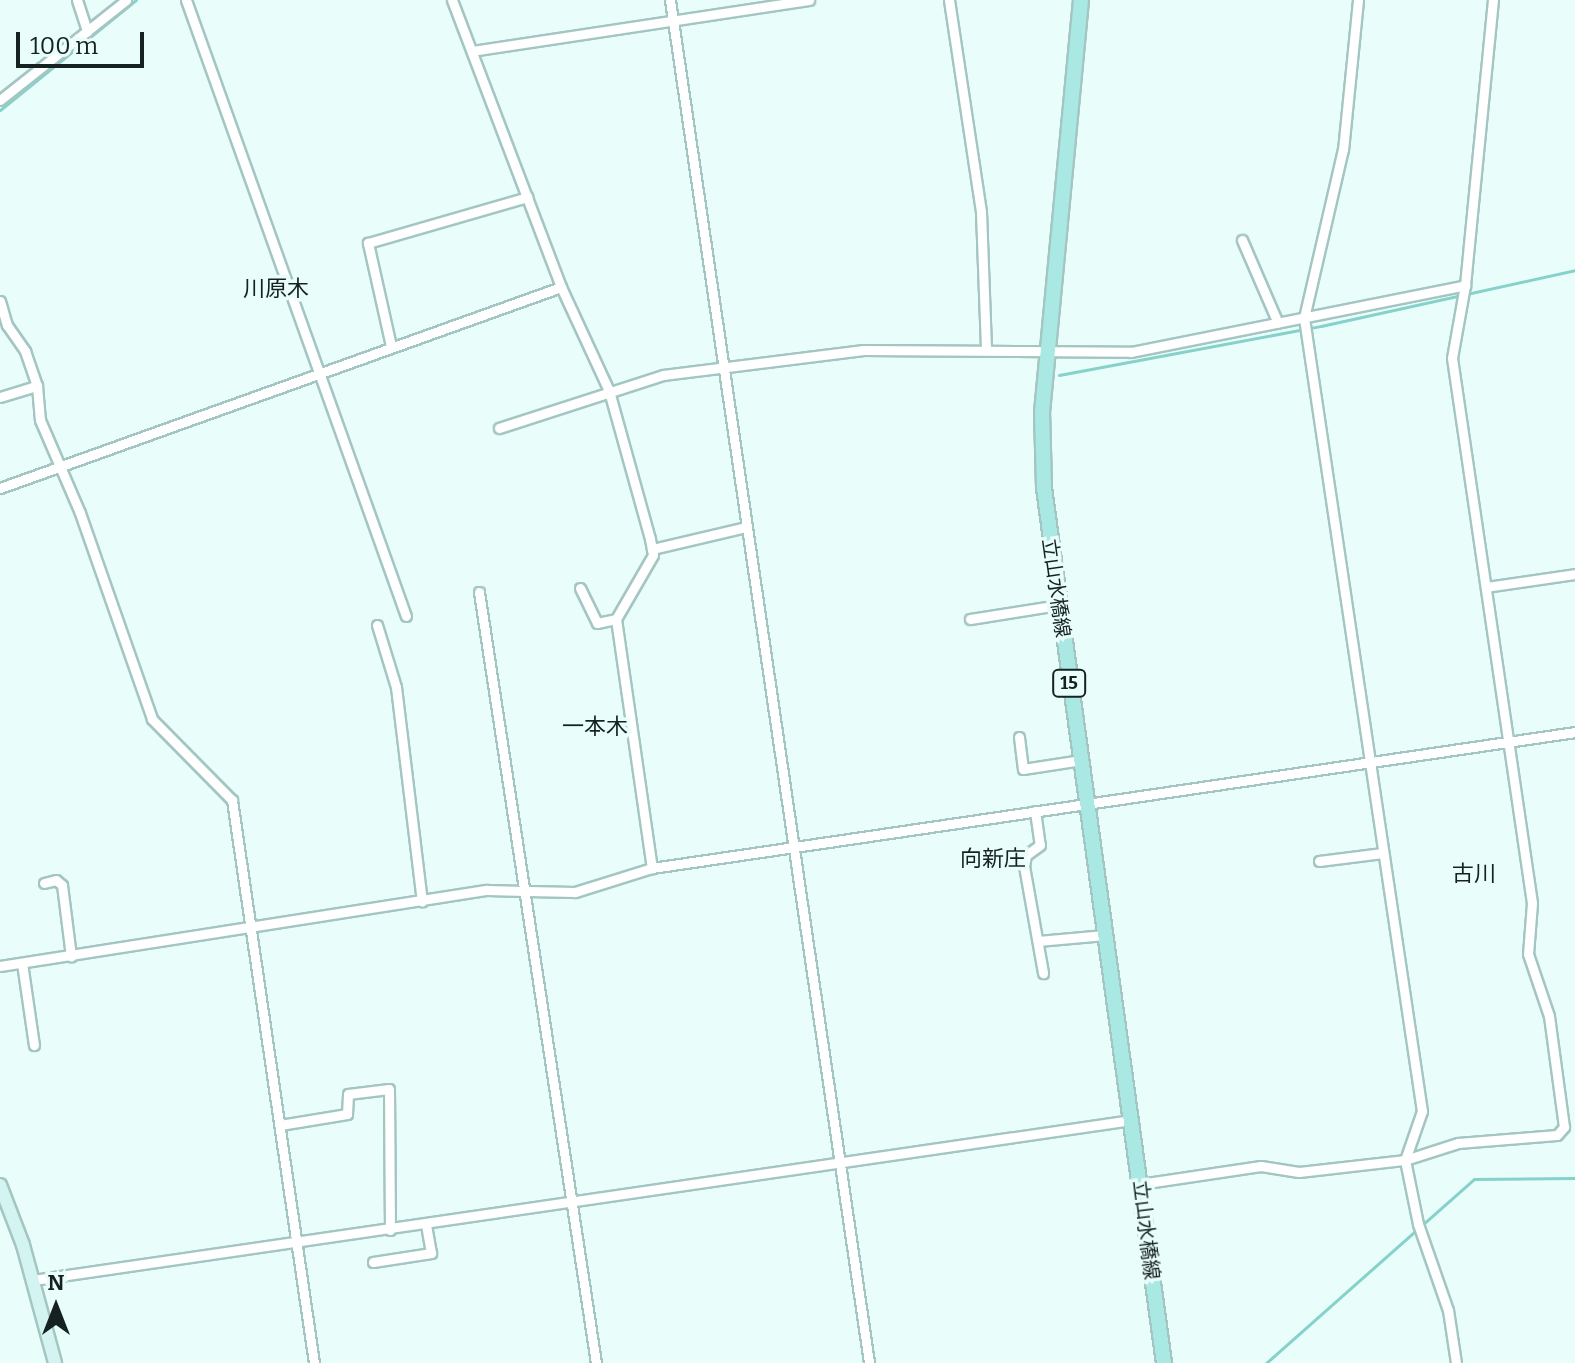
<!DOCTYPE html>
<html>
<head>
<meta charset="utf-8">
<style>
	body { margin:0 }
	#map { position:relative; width:1575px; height:1363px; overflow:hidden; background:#e9fdfb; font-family:Bitter,"Noto Sans JP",serif }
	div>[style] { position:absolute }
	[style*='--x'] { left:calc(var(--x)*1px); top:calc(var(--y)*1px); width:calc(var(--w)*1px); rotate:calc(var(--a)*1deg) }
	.stream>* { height:3px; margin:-1.5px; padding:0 1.5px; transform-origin:1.5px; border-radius:1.5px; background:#85d2cb }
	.roads { filter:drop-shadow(2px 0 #a4c6c2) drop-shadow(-2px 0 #a4c6c2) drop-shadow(0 2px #a4c6c2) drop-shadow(0 -2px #a4c6c2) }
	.minor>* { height:9px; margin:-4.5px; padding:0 4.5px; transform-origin:4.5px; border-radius:4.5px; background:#fff }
	.secondary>* { height:12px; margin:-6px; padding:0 6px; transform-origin:6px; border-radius:6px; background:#d4f4f1 }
	.primary>* { height:14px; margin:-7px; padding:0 7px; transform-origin:7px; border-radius:7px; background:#a9e8e3 }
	span { translate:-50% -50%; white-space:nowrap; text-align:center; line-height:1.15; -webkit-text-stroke:7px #e9fdfb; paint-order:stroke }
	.shield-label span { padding:2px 6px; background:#e9fdfb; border:2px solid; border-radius:6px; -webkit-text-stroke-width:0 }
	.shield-label { font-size:18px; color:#152221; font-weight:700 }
	.street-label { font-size:20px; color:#152221 }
	.neighbourhood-label { font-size:22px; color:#152221 }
	.north { position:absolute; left:16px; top:1267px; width:80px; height:80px; -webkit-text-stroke:6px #e9fdfb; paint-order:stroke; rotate:0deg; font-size:22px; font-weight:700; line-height:32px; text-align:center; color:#152221 }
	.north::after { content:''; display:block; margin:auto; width:28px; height:36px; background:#152221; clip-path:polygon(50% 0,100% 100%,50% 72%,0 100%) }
	.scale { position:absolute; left:16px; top:32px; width:128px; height:36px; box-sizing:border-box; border:4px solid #152221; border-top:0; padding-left:10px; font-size:24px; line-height:28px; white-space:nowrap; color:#152221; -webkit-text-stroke:6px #e9fdfb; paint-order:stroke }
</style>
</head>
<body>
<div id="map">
	<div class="stream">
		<div style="--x:0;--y:110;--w:175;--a:-39"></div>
		<div style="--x:1059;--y:375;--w:267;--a:-10.6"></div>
		<div style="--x:1321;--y:326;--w:260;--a:-12.4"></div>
		<div style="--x:1266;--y:1363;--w:278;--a:-41.5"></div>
		<div style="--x:1474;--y:1179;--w:101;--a:-0.6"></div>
	</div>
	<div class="roads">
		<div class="minor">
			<div style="--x:77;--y:0;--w:33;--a:72"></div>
			<div style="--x:186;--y:0;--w:654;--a:70.35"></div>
			<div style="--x:452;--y:0;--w:307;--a:69.2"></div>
			<div style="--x:561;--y:287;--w:115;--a:65.2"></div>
			<div style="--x:609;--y:391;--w:154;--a:74.5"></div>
			<div style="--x:650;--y:539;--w:16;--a:79"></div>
			<div style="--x:653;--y:555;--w:74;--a:120"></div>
			<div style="--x:616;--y:619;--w:252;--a:81.8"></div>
			<div style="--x:670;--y:0;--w:1377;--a:81.69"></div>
			<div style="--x:949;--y:0;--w:214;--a:81.4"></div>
			<div style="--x:981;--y:212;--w:137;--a:87.9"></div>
			<div style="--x:1358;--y:0;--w:150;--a:95.7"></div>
			<div style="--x:1343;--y:149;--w:173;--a:103"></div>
			<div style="--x:1304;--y:318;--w:802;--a:81.54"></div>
			<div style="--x:1422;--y:1111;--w:52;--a:109.1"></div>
			<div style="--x:1405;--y:1160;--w:65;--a:78.5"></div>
			<div style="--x:1418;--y:1224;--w:91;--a:70.8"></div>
			<div style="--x:1448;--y:1310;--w:54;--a:81.4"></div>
			<div style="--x:472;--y:51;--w:341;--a:-8.6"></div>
			<div style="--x:0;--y:100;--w:161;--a:-38.4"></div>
			<div style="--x:1242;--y:240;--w:90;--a:66.6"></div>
			<div style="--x:0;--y:301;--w:25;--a:74"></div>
			<div style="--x:7;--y:325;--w:32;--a:55"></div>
			<div style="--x:25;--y:351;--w:37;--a:71"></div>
			<div style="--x:37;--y:386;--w:34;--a:85"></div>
			<div style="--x:40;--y:420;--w:101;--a:66.7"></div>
			<div style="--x:80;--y:513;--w:218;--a:70.7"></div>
			<div style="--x:152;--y:719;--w:114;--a:45.4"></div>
			<div style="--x:232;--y:800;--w:569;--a:81.71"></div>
			<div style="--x:391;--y:346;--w:106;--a:-102.6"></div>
			<div style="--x:368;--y:243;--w:166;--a:-16.1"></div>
			<div style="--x:0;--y:397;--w:39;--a:-17"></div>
			<div style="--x:499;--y:428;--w:172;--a:-17.9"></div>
			<div style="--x:663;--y:375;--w:202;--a:-7.1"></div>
			<div style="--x:863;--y:350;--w:268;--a:0.4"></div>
			<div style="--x:1131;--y:352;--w:341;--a:-11.3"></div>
			<div style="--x:0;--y:488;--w:596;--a:-19.71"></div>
			<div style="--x:652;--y:549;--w:97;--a:-13.2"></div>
			<div style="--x:1486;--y:587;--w:90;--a:-8.3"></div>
			<div style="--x:580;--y:588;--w:39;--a:64"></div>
			<div style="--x:597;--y:623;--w:19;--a:-12"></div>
			<div style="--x:479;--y:592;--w:780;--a:81.37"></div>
			<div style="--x:970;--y:619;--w:89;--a:-9"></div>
			<div style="--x:377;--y:625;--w:65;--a:73"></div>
			<div style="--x:396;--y:687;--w:216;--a:83.1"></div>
			<div style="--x:1019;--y:737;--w:32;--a:83"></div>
			<div style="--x:1023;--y:769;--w:59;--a:-8.8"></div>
			<div style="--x:1035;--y:811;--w:34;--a:82"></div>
			<div style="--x:1040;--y:845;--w:17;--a:144"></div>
			<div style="--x:1026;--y:855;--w:11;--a:100"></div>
			<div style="--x:1024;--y:866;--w:109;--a:79.9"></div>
			<div style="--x:1319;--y:861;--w:64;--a:-7.2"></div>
			<div style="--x:44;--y:883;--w:12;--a:-14"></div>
			<div style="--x:56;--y:880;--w:8;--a:40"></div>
			<div style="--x:62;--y:885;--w:72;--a:82.8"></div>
			<div style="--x:1038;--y:941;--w:67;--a:-5.1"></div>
			<div style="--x:22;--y:963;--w:83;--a:81.7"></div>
			<div style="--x:0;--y:966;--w:493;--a:-8.9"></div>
			<div style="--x:487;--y:890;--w:88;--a:1.3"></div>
			<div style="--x:575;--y:892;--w:81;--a:-17.3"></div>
			<div style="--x:652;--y:868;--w:933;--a:-8.38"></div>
			<div style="--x:280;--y:1125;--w:68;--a:-9.3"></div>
			<div style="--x:347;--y:1114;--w:20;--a:-87"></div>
			<div style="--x:348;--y:1094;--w:41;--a:-7"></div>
			<div style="--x:389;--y:1089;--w:141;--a:89.6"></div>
			<div style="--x:1140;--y:1184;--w:122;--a:-8.5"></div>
			<div style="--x:1261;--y:1166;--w:38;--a:9"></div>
			<div style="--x:1299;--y:1172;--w:107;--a:-6.5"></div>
			<div style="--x:1405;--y:1160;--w:56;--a:-17.8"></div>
			<div style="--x:1458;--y:1143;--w:99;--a:-4.6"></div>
			<div style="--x:1557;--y:1135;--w:11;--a:-49"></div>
			<div style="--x:1564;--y:1127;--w:112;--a:-97.7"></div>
			<div style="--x:1549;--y:1016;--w:65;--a:-108.7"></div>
			<div style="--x:1528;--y:954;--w:51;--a:-85.5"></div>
			<div style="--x:1532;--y:903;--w:551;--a:-98.35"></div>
			<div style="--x:1452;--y:358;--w:74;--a:-79.9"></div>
			<div style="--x:1465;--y:285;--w:286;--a:-84.4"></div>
			<div style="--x:373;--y:1262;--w:59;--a:-8.8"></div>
			<div style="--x:431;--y:1253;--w:28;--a:-100"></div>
			<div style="--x:33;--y:1280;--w:1110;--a:-8.29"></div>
		</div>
		<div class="secondary">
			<div style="--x:0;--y:1185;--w:64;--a:69"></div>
			<div style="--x:23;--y:1245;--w:122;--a:74.8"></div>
		</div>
		<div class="primary">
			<div style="--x:1081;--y:0;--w:413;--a:95.4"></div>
			<div style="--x:1042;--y:411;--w:77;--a:88.5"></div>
			<div style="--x:1044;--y:488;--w:883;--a:82.19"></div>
		</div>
	</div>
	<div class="shield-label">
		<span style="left:1069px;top:683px">15</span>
	</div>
	<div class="street-label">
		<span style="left:1056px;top:588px;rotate:82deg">立山水橋線</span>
		<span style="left:1146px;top:1230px;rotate:83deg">立山水橋線</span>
	</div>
	<div class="neighbourhood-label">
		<span style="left:276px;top:289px">川原木</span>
		<span style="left:595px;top:727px">一本木</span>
		<span style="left:993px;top:859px">向新庄</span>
		<span style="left:1474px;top:874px">古川</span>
	</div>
	<div class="north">N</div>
	<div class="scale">100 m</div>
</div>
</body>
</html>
